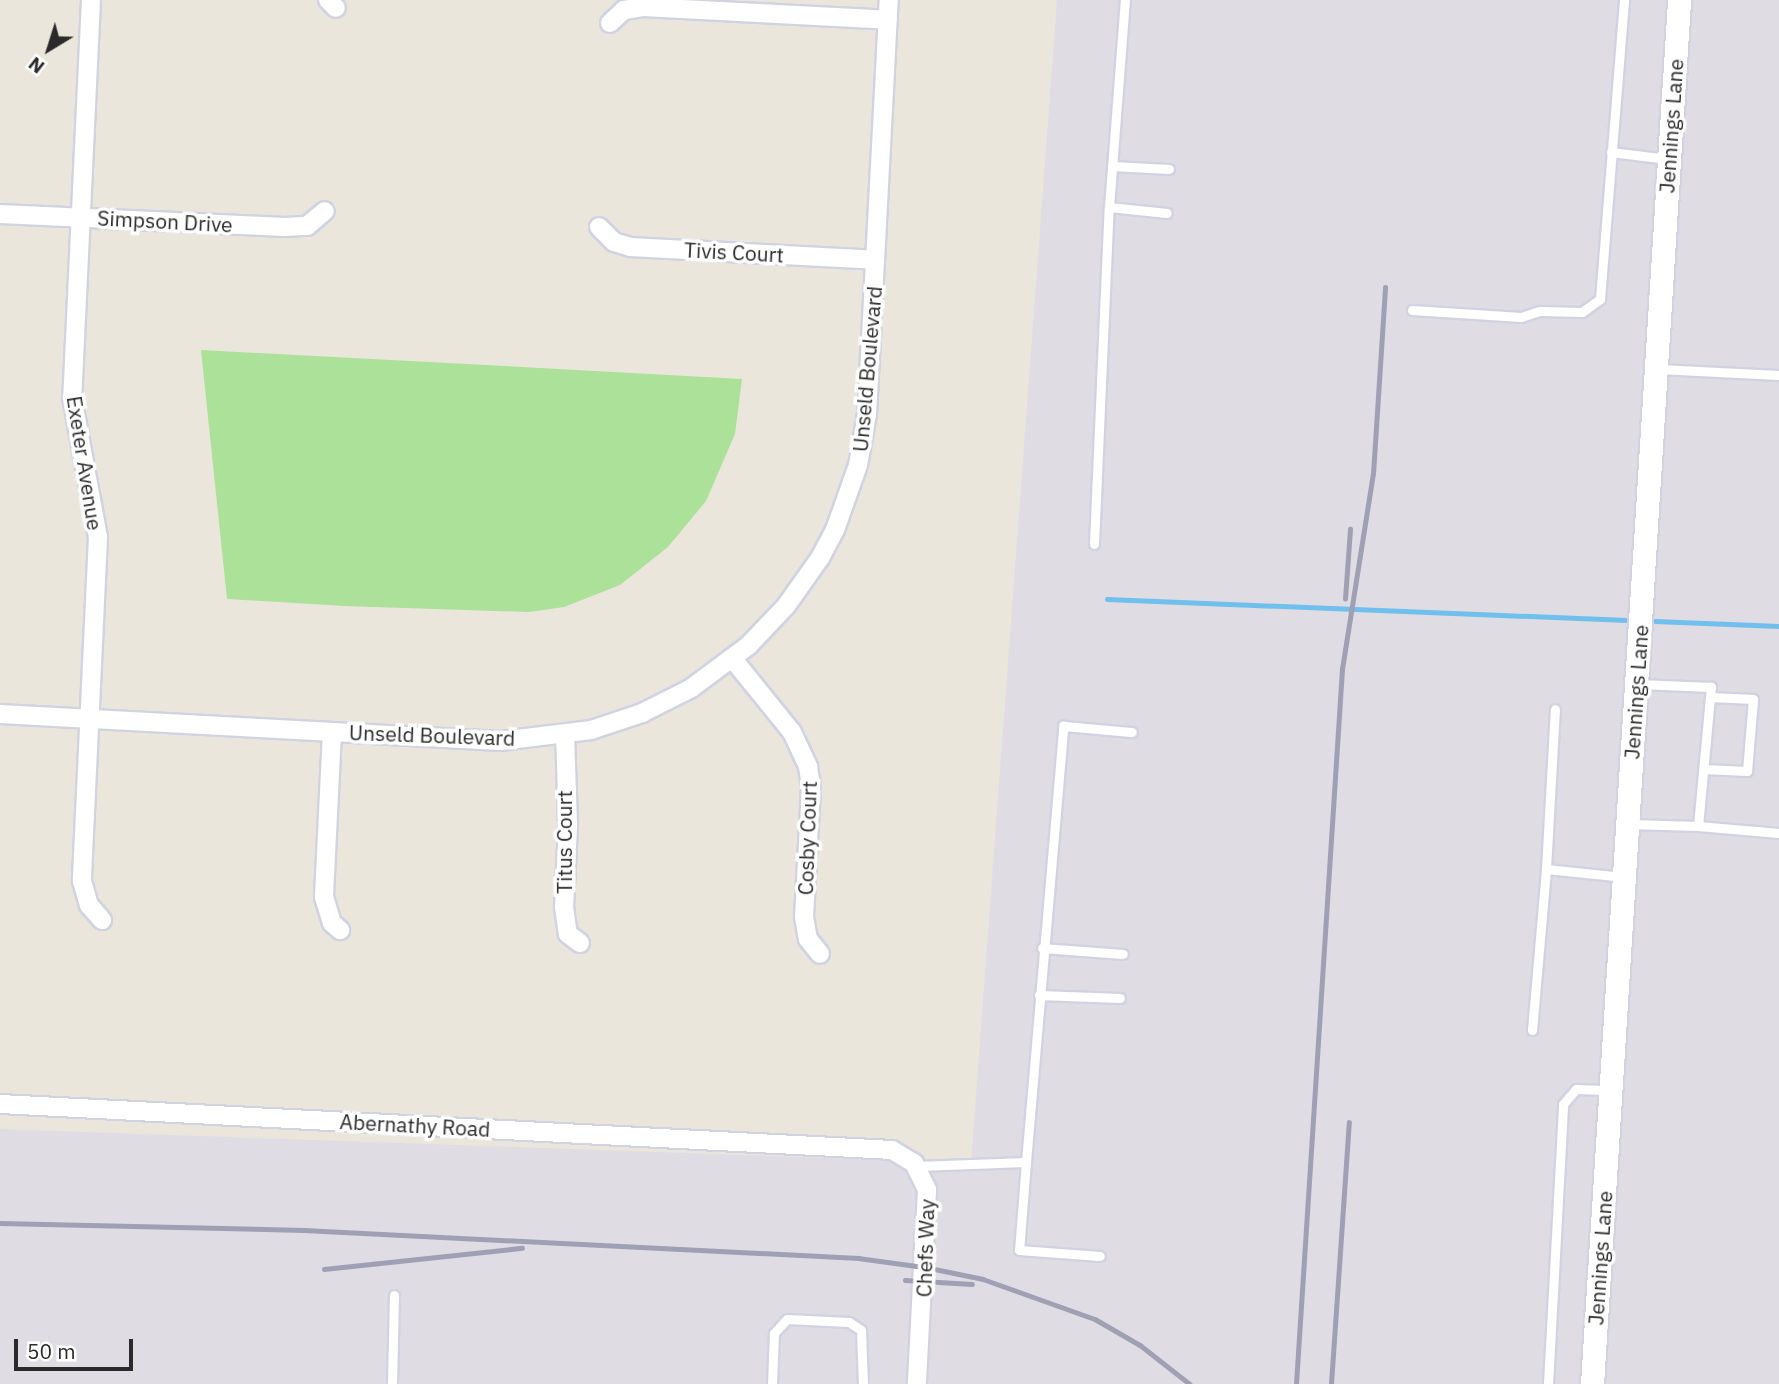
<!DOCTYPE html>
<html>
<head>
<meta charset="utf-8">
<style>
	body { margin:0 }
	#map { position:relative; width:1779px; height:1384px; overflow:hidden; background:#ebe6dc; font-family:"IBM Plex Sans",sans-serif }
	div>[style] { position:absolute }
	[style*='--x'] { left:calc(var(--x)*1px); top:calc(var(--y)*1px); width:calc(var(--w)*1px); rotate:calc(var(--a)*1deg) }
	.industrial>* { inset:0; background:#dfdce4 }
	.green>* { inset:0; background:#abe199 }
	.stream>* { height:4.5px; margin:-2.25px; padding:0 2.25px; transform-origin:2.25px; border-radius:2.25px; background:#71bfec }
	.roads { filter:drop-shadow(2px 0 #d1d3e2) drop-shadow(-2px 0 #d1d3e2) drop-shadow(0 2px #d1d3e2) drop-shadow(0 -2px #d1d3e2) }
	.service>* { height:9px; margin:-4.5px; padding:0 4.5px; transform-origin:4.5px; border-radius:4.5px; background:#fff }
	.minor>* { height:18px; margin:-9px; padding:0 9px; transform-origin:9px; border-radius:9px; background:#fff }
	.tertiary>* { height:23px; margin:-11.5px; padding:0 11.5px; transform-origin:11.5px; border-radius:11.5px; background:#fff }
	.rail>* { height:4.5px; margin:-2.25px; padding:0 2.25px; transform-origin:2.25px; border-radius:2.25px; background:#9fa0b4 }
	span { translate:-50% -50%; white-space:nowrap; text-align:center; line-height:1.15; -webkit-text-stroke:7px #fff; paint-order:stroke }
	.street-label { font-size:21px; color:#2a2a2a }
	.north { position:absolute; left:14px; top:14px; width:70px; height:70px; -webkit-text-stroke:5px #fff; paint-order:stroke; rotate:218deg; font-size:19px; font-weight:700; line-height:28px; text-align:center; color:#2a2a2a }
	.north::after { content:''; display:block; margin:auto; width:24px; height:32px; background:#2a2a2a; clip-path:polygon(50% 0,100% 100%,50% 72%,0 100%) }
	.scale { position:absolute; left:14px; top:1339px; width:119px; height:32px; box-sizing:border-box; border:4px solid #2a2a2a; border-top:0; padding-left:9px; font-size:21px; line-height:24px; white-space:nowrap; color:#2a2a2a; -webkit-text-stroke:5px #fff; paint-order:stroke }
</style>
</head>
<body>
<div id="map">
	<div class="industrial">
		<div style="clip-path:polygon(1057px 0,1779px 0,1779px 1384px,0 1384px,0 1129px,971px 1163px)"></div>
	</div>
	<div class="green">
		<div style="clip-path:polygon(201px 350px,467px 364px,742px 379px,735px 434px,706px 501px,668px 547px,620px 585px,564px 607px,529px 612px,344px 606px,227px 599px)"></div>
	</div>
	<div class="stream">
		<div style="--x:1107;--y:599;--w:520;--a:2.31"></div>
		<div style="--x:1655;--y:621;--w:124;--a:2.3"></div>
	</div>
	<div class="roads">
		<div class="service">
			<div style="--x:1611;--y:152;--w:57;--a:7"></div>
			<div style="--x:1112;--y:166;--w:57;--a:3"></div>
			<div style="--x:1109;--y:207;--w:58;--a:5.9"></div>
			<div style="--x:1412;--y:310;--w:109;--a:3.7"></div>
			<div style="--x:1521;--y:317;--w:20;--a:-18"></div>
			<div style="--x:1540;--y:311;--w:42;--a:1.4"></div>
			<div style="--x:1582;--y:312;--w:22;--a:-36"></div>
			<div style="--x:1600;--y:299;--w:300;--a:-85.4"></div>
			<div style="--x:1658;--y:369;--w:121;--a:2.8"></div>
			<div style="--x:1094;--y:544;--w:337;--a:-87.5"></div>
			<div style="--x:1109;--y:207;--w:208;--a:-85.6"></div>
			<div style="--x:1704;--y:769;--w:43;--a:2.7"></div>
			<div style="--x:1747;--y:771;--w:72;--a:-85.2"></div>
			<div style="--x:1753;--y:699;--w:43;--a:-177.3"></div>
			<div style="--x:1628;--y:824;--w:70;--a:1.6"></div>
			<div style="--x:1698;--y:826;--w:140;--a:-84.7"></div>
			<div style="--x:1711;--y:687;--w:73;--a:-177.6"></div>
			<div style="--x:1698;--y:826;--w:81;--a:4.9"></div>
			<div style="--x:1546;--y:869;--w:160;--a:-86.8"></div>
			<div style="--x:1042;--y:948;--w:81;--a:4.2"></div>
			<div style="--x:1039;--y:995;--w:81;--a:2.1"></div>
			<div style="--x:1532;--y:1030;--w:162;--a:-85"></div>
			<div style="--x:1546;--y:869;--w:77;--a:5.9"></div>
			<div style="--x:1026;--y:1162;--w:88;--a:94.5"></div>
			<div style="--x:1019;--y:1250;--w:81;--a:4.2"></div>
			<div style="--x:917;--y:1166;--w:109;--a:-2.1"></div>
			<div style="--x:1026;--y:1162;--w:438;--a:-85.1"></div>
			<div style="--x:1063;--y:726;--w:69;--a:5"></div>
			<div style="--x:392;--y:1384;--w:89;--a:-88.7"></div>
			<div style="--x:772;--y:1384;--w:51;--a:-87.8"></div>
			<div style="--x:774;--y:1333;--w:19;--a:-47"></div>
			<div style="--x:787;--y:1319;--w:62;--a:2.8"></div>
			<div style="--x:849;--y:1322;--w:14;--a:34"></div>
			<div style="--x:861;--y:1330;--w:54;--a:87.9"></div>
			<div style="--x:1548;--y:1384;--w:280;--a:-86.9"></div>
			<div style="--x:1563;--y:1104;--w:20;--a:-49"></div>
			<div style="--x:1576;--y:1089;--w:34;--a:2"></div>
		</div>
		<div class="minor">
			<div style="--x:91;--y:0;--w:397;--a:92.7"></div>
			<div style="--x:72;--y:397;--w:142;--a:79.5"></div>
			<div style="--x:98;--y:537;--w:344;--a:92.7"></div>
			<div style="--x:82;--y:881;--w:25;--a:74"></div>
			<div style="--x:89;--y:905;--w:20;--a:49"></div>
			<div style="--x:328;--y:0;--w:11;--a:45"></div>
			<div style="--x:610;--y:23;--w:19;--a:-43"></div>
			<div style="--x:624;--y:10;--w:19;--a:-9"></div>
			<div style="--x:643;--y:7;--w:245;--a:3"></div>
			<div style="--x:0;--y:214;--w:285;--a:2.6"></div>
			<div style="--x:285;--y:227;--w:22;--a:-3"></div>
			<div style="--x:307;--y:226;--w:23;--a:-40"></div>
			<div style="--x:599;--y:227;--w:21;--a:45"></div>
			<div style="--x:614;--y:242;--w:17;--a:17"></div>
			<div style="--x:630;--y:247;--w:245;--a:3"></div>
			<div style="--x:732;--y:658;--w:95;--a:51"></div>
			<div style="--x:792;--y:732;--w:38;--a:65"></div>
			<div style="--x:808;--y:766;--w:22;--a:82"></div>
			<div style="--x:811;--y:788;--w:129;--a:93.1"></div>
			<div style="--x:804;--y:917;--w:22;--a:80"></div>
			<div style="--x:808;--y:939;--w:19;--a:51"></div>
			<div style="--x:0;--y:714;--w:501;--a:3.09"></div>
			<div style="--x:500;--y:741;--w:92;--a:-6.9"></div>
			<div style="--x:591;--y:730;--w:54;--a:-18.4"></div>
			<div style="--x:642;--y:713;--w:54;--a:-26.6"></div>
			<div style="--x:690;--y:689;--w:72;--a:-36.6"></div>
			<div style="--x:748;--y:646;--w:55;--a:-46.5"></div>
			<div style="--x:786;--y:606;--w:59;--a:-54.7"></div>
			<div style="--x:820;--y:558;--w:32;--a:-62"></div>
			<div style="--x:835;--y:530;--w:69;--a:-70.5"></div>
			<div style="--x:858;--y:465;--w:52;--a:-80"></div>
			<div style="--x:867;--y:414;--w:415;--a:-87"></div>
			<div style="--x:332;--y:732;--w:165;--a:92.8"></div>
			<div style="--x:324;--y:897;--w:27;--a:73"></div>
			<div style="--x:332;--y:923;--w:11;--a:41"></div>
			<div style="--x:565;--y:734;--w:92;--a:88.1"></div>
			<div style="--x:568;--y:826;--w:81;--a:92.8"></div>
			<div style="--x:564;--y:907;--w:27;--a:82"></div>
			<div style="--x:568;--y:934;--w:15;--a:37"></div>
			<div style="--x:0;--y:1104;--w:893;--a:2.95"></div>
			<div style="--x:892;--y:1150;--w:26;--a:31"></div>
			<div style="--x:914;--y:1163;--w:30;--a:64"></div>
			<div style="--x:927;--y:1190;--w:194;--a:93"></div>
		</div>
		<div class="tertiary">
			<div style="--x:1592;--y:1384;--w:1387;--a:-86.4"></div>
		</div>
	</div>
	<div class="rail">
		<div style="--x:1345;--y:599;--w:70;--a:-85.9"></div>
		<div style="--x:0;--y:1223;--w:304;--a:1.3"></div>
		<div style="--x:304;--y:1230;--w:555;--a:2.89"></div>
		<div style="--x:858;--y:1258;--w:68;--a:7.7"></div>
		<div style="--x:925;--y:1267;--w:59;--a:11.7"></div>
		<div style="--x:983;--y:1279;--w:119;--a:19.7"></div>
		<div style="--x:1095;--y:1319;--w:52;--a:30"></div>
		<div style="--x:1140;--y:1345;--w:63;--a:38"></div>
		<div style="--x:324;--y:1269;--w:199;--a:-6.1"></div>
		<div style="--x:905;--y:1280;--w:67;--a:3.4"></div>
		<div style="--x:1296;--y:1384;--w:716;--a:-86.32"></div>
		<div style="--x:1342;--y:669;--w:197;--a:-81"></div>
		<div style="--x:1373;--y:474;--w:187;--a:-86.3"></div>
		<div style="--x:1331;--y:1384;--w:262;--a:-86.1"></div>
	</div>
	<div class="street-label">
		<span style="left:1671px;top:126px;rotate:-86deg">Jennings Lane</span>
		<span style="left:165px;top:221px;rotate:3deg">Simpson Drive</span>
		<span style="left:734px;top:252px;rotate:3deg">Tivis Court</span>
		<span style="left:867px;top:369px;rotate:-85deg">Unseld Boulevard</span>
		<span style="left:85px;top:463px;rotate:81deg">Exeter Avenue</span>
		<span style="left:1636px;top:692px;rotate:-86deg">Jennings Lane</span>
		<span style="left:432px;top:735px;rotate:2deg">Unseld Boulevard</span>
		<span style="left:807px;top:838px;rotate:-88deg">Cosby Court</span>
		<span style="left:564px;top:842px;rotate:-90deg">Titus Court</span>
		<span style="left:415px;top:1125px;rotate:3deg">Abernathy Road</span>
		<span style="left:925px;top:1248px;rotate:-88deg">Chefs Way</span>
		<span style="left:1600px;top:1258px;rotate:-86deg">Jennings Lane</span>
	</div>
	<div class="north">N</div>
	<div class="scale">50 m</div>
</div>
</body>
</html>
